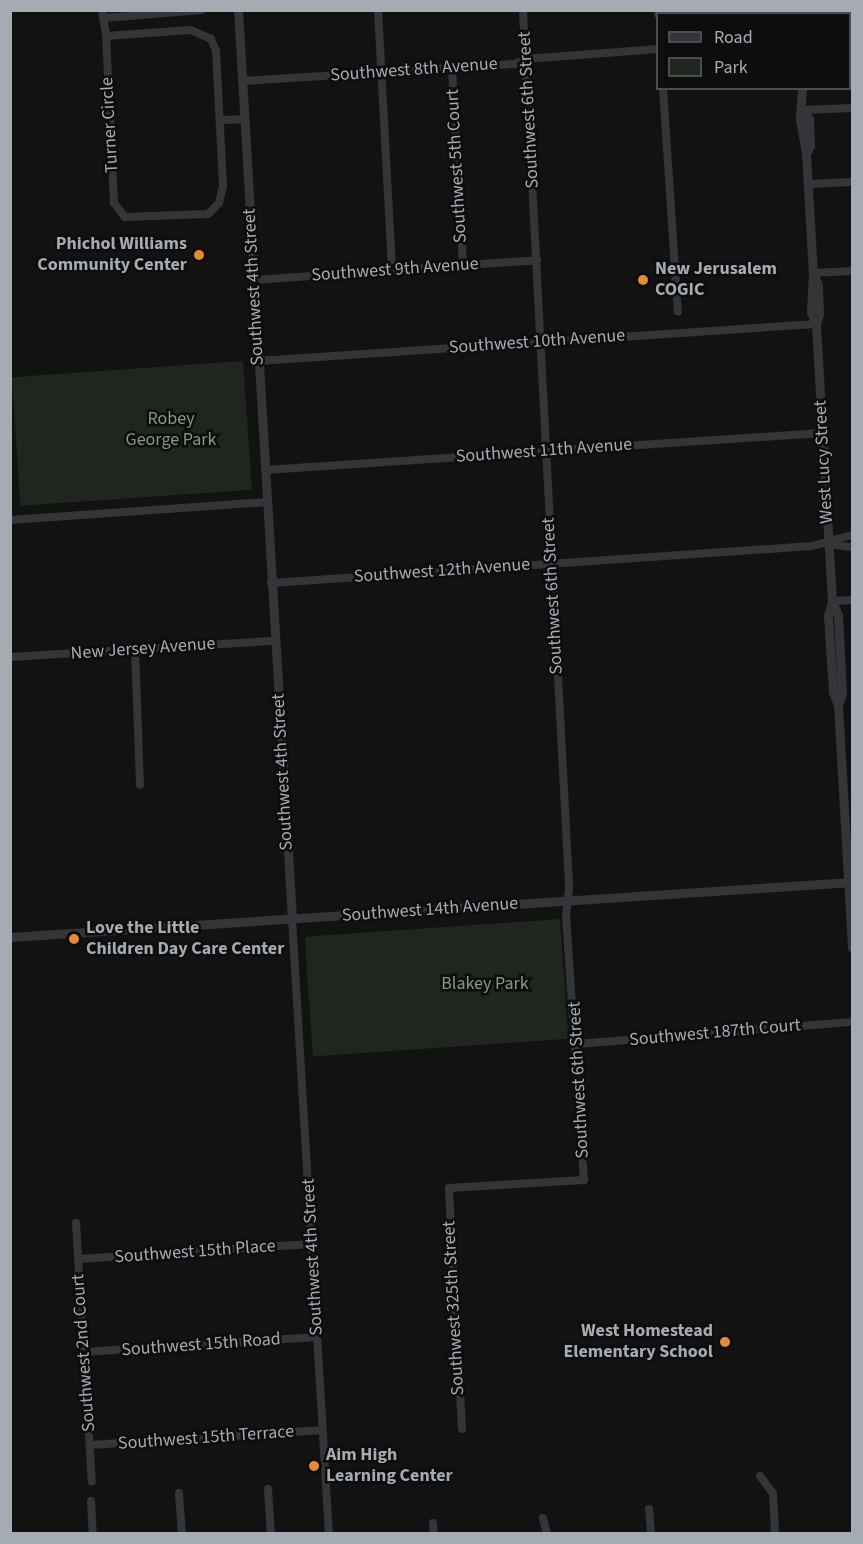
<!DOCTYPE html>
<html>
<head>
<meta charset="utf-8">
<style>
	body { margin:0 }
	#map { position:relative; width:863px; height:1544px; overflow:hidden; background:#121213; font-family:"Source Sans 3",sans-serif }
	div>[style] { position:absolute }
	[style*='--x'] { left:calc(var(--x)*1px); top:calc(var(--y)*1px); width:calc(var(--w)*1px); rotate:calc(var(--a)*1deg) }
	.green>* { inset:0; background:#1e261e; transform-origin:0 0 }
	.minor>* { height:8px; margin:-4px; padding:0 4px; transform-origin:4px; border-radius:4px; background:#333538 }
	.tertiary>* { height:9px; margin:-4.5px; padding:0 4.5px; transform-origin:4.5px; border-radius:4.5px; background:#333538 }
	.dots>* { width:16px; height:16px; translate:-50% -50%; box-sizing:border-box; border:3px solid #0d0d0e; border-radius:50% }
	span { translate:-50% -50%; white-space:nowrap; text-align:center; line-height:1.15; -webkit-text-stroke:5px #0d0d0e; paint-order:stroke }
	.street-label { font-size:18px; color:#a4abb3 }
	.poi-label { font-size:18px; color:#a4abb3; font-weight:700 }
	.right { translate:-100% -50%; text-align:right }
	.left { translate:0 -50%; text-align:left }
	.park-label { font-size:18px; color:#809d7c }
	.frame { position:absolute; inset:0; border:12px solid #a4abb3; pointer-events:none }
	.legend { position:absolute; left:656px; top:12px; width:195px; height:78px; box-sizing:border-box; background:#0d0d0e; border:2px solid #494c50; margin:0; padding:8px 10px; list-style:none; font-size:18px; color:#a4abb3 }
	.legend li { display:flex; align-items:center; gap:12px; height:30px }
	.legend b { width:30px; border:2px solid #494c50 }
</style>
</head>
<body>
<div id="map">
	<div class="green">
		<div style="left:243px;top:361px;width:129px;height:232px;rotate:86deg"></div>
		<div style="left:560px;top:919px;width:120px;height:256px;rotate:86deg"></div>
	</div>
	<div class="minor">
		<div style="--x:102;--y:10;--w:26;--a:81"></div>
		<div style="--x:378;--y:10;--w:260;--a:86.9"></div>
		<div style="--x:658;--y:10;--w:4;--a:90"></div>
		<div style="--x:104;--y:18;--w:98;--a:-4.7"></div>
		<div style="--x:191;--y:30;--w:22;--a:24"></div>
		<div style="--x:211;--y:39;--w:13;--a:67"></div>
		<div style="--x:216;--y:51;--w:135;--a:87"></div>
		<div style="--x:223;--y:186;--w:17;--a:103"></div>
		<div style="--x:219;--y:203;--w:16;--a:135"></div>
		<div style="--x:208;--y:214;--w:83;--a:177.9"></div>
		<div style="--x:125;--y:217;--w:18;--a:-128"></div>
		<div style="--x:114;--y:203;--w:167;--a:-92.7"></div>
		<div style="--x:106;--y:36;--w:85;--a:-4"></div>
		<div style="--x:850;--y:31;--w:2;--a:0"></div>
		<div style="--x:452;--y:68;--w:197;--a:86.8"></div>
		<div style="--x:242;--y:81;--w:274;--a:-3.6"></div>
		<div style="--x:515;--y:64;--w:12;--a:-24"></div>
		<div style="--x:526;--y:59;--w:132;--a:-4.3"></div>
		<div style="--x:663;--y:88;--w:224;--a:86.2"></div>
		<div style="--x:803;--y:110;--w:49;--a:-2.3"></div>
		<div style="--x:220;--y:120;--w:24;--a:-2"></div>
		<div style="--x:808;--y:184;--w:44;--a:-2.6"></div>
		<div style="--x:813;--y:273;--w:39;--a:-3"></div>
		<div style="--x:254;--y:280;--w:284;--a:-4"></div>
		<div style="--x:258;--y:361;--w:559;--a:-3.79"></div>
		<div style="--x:265;--y:470;--w:558;--a:-3.8"></div>
		<div style="--x:10;--y:520;--w:258;--a:-4"></div>
		<div style="--x:828;--y:544;--w:24;--a:7"></div>
		<div style="--x:271;--y:583;--w:542;--a:-3.91"></div>
		<div style="--x:812;--y:546;--w:41;--a:-15.4"></div>
		<div style="--x:832;--y:601;--w:20;--a:-3"></div>
		<div style="--x:135;--y:648;--w:137;--a:87.9"></div>
		<div style="--x:10;--y:657;--w:265;--a:-3.5"></div>
		<div style="--x:292;--y:919;--w:616;--a:86.56"></div>
		<div style="--x:577;--y:1044;--w:276;--a:-4.6"></div>
		<div style="--x:76;--y:1223;--w:259;--a:86.5"></div>
		<div style="--x:78;--y:1259;--w:234;--a:-3.7"></div>
		<div style="--x:84;--y:1352;--w:233;--a:-3.7"></div>
		<div style="--x:462;--y:1429;--w:241;--a:-93.1"></div>
		<div style="--x:449;--y:1188;--w:135;--a:-3.4"></div>
		<div style="--x:584;--y:1180;--w:265;--a:-93.9"></div>
		<div style="--x:566;--y:916;--w:31;--a:-84"></div>
		<div style="--x:569;--y:885;--w:876;--a:-93.01"></div>
		<div style="--x:90;--y:1445;--w:233;--a:-3.7"></div>
		<div style="--x:760;--y:1476;--w:21;--a:53"></div>
		<div style="--x:773;--y:1493;--w:41;--a:87.2"></div>
		<div style="--x:268;--y:1489;--w:45;--a:86.2"></div>
		<div style="--x:179;--y:1493;--w:41;--a:85.8"></div>
		<div style="--x:91;--y:1501;--w:33;--a:87"></div>
		<div style="--x:649;--y:1509;--w:25;--a:85"></div>
		<div style="--x:543;--y:1518;--w:16;--a:76"></div>
		<div style="--x:433;--y:1523;--w:11;--a:85"></div>
	</div>
	<div class="tertiary">
		<div style="--x:238;--y:10;--w:911;--a:86.6"></div>
		<div style="--x:793;--y:10;--w:4;--a:76"></div>
		<div style="--x:802;--y:10;--w:4;--a:90"></div>
		<div style="--x:802;--y:88;--w:31;--a:94"></div>
		<div style="--x:800;--y:119;--w:35;--a:80"></div>
		<div style="--x:806;--y:153;--w:120;--a:86.7"></div>
		<div style="--x:813;--y:273;--w:39;--a:93"></div>
		<div style="--x:811;--y:312;--w:13;--a:67"></div>
		<div style="--x:816;--y:324;--w:277;--a:86.7"></div>
		<div style="--x:832;--y:601;--w:16;--a:105"></div>
		<div style="--x:828;--y:616;--w:76;--a:86.2"></div>
		<div style="--x:833;--y:692;--w:14;--a:69"></div>
		<div style="--x:838;--y:705;--w:243;--a:86.7"></div>
		<div style="--x:803;--y:110;--w:11;--a:56"></div>
		<div style="--x:809;--y:119;--w:27;--a:88"></div>
		<div style="--x:810;--y:146;--w:8;--a:120"></div>
		<div style="--x:813;--y:273;--w:13;--a:67"></div>
		<div style="--x:818;--y:285;--w:29;--a:88"></div>
		<div style="--x:819;--y:314;--w:10;--a:107"></div>
		<div style="--x:832;--y:601;--w:15;--a:67"></div>
		<div style="--x:838;--y:615;--w:78;--a:87.1"></div>
		<div style="--x:842;--y:693;--w:13;--a:108"></div>
		<div style="--x:10;--y:937;--w:844;--a:-3.74"></div>
	</div>
	<div class="dots">
		<div style="left:199px;top:255px;background:#e78a35"></div>
		<div style="left:643px;top:280px;background:#e78a35"></div>
		<div style="left:74px;top:939px;background:#e78a35"></div>
		<div style="left:725px;top:1342px;background:#e78a35"></div>
		<div style="left:314px;top:1466px;background:#e78a35"></div>
	</div>
	<div class="street-label">
		<span style="left:414px;top:70px;rotate:-4deg">Southwest 8th Avenue</span>
		<span style="left:529px;top:110px;rotate:-93deg">Southwest 6th Street</span>
		<span style="left:110px;top:125px;rotate:-93deg">Turner Circle</span>
		<span style="left:457px;top:166px;rotate:-93deg">Southwest 5th Court</span>
		<span style="left:395px;top:270px;rotate:-4deg">Southwest 9th Avenue</span>
		<span style="left:254px;top:287px;rotate:-93deg">Southwest 4th Street</span>
		<span style="left:537px;top:342px;rotate:-4deg">Southwest 10th Avenue</span>
		<span style="left:544px;top:451px;rotate:-4deg">Southwest 11th Avenue</span>
		<span style="left:824px;top:462px;rotate:-93deg">West Lucy Street</span>
		<span style="left:442px;top:571px;rotate:-4deg">Southwest 12th Avenue</span>
		<span style="left:553px;top:596px;rotate:-93deg">Southwest 6th Street</span>
		<span style="left:143px;top:649px;rotate:-4deg">New Jersey Avenue</span>
		<span style="left:283px;top:772px;rotate:-93deg">Southwest 4th Street</span>
		<span style="left:430px;top:910px;rotate:-4deg">Southwest 14th Avenue</span>
		<span style="left:715px;top:1033px;rotate:-5deg">Southwest 187th Court</span>
		<span style="left:579px;top:1080px;rotate:-93deg">Southwest 6th Street</span>
		<span style="left:195px;top:1252px;rotate:-4deg">Southwest 15th Place</span>
		<span style="left:313px;top:1257px;rotate:-93deg">Southwest 4th Street</span>
		<span style="left:454px;top:1308px;rotate:-93deg">Southwest 325th Street</span>
		<span style="left:201px;top:1345px;rotate:-4deg">Southwest 15th Road</span>
		<span style="left:84px;top:1353px;rotate:-94deg">Southwest 2nd Court</span>
		<span style="left:206px;top:1438px;rotate:-4deg">Southwest 15th Terrace</span>
	</div>
	<div class="poi-label">
		<span class="right" style="left:187px;top:255px">Phichol Williams<br>Community Center</span>
		<span class="left" style="left:655px;top:280px">New Jerusalem<br>COGIC</span>
		<span class="left" style="left:86px;top:939px">Love the Little<br>Children Day Care Center</span>
		<span class="right" style="left:713px;top:1342px">West Homestead<br>Elementary School</span>
		<span class="left" style="left:326px;top:1466px">Aim High<br>Learning Center</span>
	</div>
	<div class="park-label">
		<span style="left:171px;top:430px">Robey<br>George Park</span>
		<span style="left:485px;top:984px">Blakey Park</span>
	</div>
	<div class="frame"></div>
	<ul class="legend">
	<li><b style="height:8px;background:#333538"></b>Road</li>
	<li><b style="height:16px;background:#1e261e"></b>Park</li>
	</ul>
</div>
</body>
</html>
